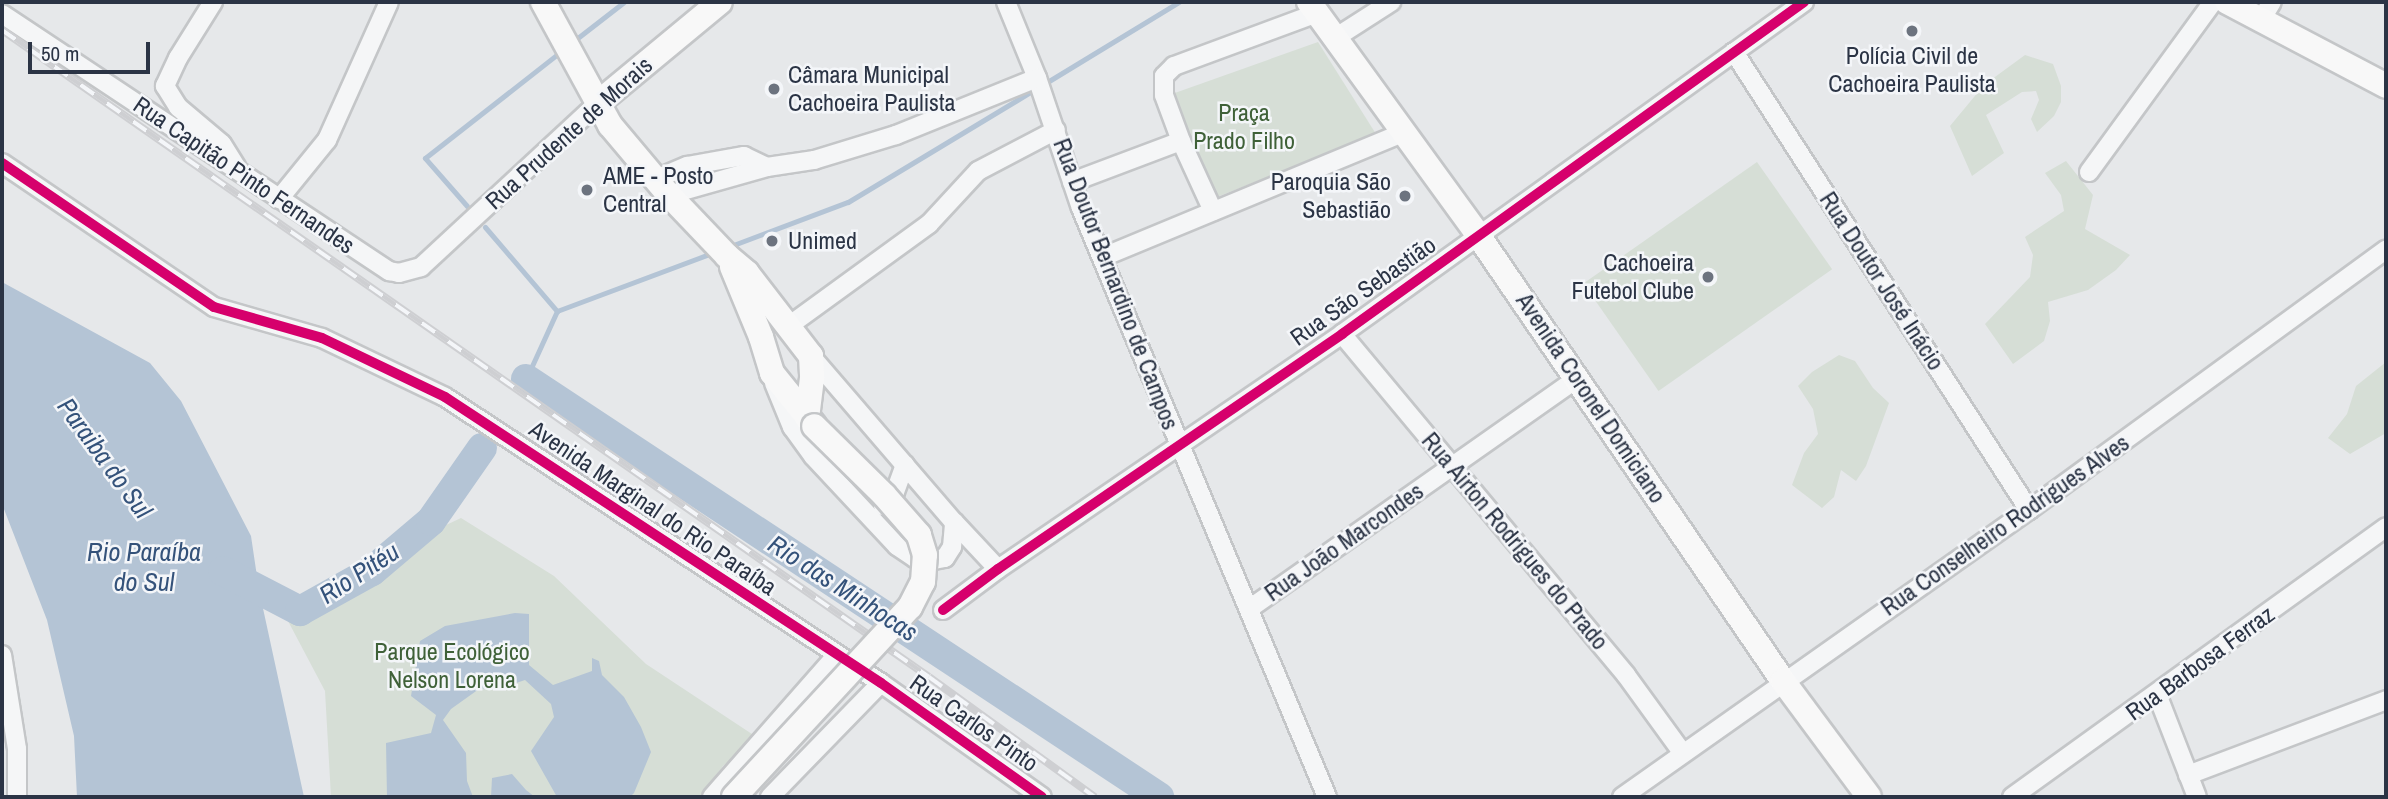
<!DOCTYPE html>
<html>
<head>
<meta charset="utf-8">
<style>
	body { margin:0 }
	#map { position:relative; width:2388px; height:799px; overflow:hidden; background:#e6e8ea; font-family:"Archivo Narrow",sans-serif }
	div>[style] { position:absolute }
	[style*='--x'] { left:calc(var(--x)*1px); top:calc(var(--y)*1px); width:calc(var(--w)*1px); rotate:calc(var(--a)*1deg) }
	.green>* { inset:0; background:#d6ded6; transform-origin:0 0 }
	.water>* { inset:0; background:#b4c4d5 }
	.stream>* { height:5px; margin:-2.5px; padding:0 2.5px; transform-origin:2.5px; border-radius:2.5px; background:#b4c4d5 }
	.river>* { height:30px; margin:-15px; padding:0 15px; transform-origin:15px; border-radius:15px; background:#b4c4d5 }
	.roads { filter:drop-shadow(2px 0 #c4c6c8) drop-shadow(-2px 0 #c4c6c8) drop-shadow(0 2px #c4c6c8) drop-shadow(0 -2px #c4c6c8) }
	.street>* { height:18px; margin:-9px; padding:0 9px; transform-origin:9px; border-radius:9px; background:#f5f6f7 }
	.secondary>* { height:24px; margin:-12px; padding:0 12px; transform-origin:12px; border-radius:12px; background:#f8f8f8 }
	.rail>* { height:8px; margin-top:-4px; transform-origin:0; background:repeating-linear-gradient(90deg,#f4f6f9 0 16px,#cecfd2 0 32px); box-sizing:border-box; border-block:2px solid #cecfd2 }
	.bridges { filter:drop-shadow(2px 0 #c4c6c8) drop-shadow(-2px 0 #c4c6c8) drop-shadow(0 2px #c4c6c8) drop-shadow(0 -2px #c4c6c8) }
	.secondary-bridge>* { height:24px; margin:-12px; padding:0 12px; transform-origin:12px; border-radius:12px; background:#f8f8f8 }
	.cycleway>* { height:10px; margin:-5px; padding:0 5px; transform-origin:5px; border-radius:5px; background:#d6006c }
	.dots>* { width:19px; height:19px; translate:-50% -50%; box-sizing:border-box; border:4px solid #f4f6f9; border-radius:50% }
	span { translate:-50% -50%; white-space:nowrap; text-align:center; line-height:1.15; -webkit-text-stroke:5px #f4f6f9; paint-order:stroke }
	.poi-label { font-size:24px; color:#2b3445 }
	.left { translate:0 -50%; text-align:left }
	.right { translate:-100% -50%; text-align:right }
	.park-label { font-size:24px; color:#3f6138 }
	.street-label { font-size:24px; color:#2b3445 }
	.water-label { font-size:26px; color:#34527a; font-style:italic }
	.frame { position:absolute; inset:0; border:4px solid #2b3445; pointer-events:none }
	.scale { position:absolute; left:28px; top:42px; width:122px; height:32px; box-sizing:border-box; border:4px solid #2b3445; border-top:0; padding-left:9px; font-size:21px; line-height:24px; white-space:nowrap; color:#2b3445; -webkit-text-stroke:5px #f4f6f9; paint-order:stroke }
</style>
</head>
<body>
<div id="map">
	<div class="green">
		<div style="clip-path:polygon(1318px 42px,1376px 134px,1217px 197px,1190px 145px,1172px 94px)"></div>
		<div style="clip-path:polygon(2025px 55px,2053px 64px,2061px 86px,2061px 102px,2054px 116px,2037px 132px,2031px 119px,2039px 100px,2036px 91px,2022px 92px,1986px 115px,2004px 153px,1972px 176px,1950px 126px,1984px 85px)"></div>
		<div style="clip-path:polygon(2066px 161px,2093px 195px,2085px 229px,2130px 255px,2116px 270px,2088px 290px,2048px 302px,2050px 321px,2044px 341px,2013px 364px,1985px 324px,2030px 277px,2033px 255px,2025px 237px,2064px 211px,2061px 195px,2045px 173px)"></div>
		<div style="left:1757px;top:162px;width:131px;height:212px;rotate:55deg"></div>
		<div style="clip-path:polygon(1839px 355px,1855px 361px,1873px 388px,1889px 403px,1866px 466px,1856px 481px,1841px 470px,1834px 497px,1822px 508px,1792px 485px,1804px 453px,1818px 434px,1813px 409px,1798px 386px,1812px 372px)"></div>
		<div style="clip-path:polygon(2386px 362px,2386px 433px,2350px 454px,2328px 438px,2347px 414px,2356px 386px)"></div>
		<div style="clip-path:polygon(461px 518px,554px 576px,646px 664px,758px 738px,723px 766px,702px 797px,331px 797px,325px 691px,288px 621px,344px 587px,380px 556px)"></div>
	</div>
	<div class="water">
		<div style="clip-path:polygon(2px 282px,150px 363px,181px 401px,251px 536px,259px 590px,304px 797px,77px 797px,74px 736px,47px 620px,2px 504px)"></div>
		<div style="clip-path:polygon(515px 613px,529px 614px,529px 665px,553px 685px,592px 671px,592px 658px,599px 661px,602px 675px,624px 697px,641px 727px,651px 752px,634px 793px,630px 797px,557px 797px,531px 751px,554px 717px,551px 704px,525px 680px,507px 686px,479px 689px,451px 709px,443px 720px,466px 753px,467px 781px,473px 797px,387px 797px,386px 743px,431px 733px,436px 715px,411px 696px,420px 641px,445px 626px)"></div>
		<div style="clip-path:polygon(512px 774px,526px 790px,535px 797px,491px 797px,492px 778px)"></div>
	</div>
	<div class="stream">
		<div style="--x:575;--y:40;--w:62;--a:-37.8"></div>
		<div style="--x:1044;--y:84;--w:158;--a:-31.3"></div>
		<div style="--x:467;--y:206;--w:64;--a:-131.2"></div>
		<div style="--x:425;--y:158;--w:172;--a:-38.1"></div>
		<div style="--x:485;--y:227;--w:111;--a:49.4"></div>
		<div style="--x:728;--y:247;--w:128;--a:-20.6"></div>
		<div style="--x:848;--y:202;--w:218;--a:-31.1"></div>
		<div style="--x:526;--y:379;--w:75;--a:-65.5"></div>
		<div style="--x:557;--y:311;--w:165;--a:-20.5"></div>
	</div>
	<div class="river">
		<div style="--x:526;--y:379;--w:759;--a:33.44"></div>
		<div style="--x:223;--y:571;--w:87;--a:27.5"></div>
		<div style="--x:300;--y:611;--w:82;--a:-29.1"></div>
		<div style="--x:372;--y:571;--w:77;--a:-40.3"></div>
		<div style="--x:431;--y:521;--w:89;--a:-55.1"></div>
	</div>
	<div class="roads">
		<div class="street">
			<div style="--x:213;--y:2;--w:66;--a:122"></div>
			<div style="--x:178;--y:58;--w:31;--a:115"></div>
			<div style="--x:165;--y:86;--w:25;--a:58"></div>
			<div style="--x:178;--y:107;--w:57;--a:40.1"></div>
			<div style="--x:222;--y:144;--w:28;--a:58"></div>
			<div style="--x:1006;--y:2;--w:82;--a:67.8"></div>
			<div style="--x:1037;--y:78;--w:137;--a:71.3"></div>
			<div style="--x:1081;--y:208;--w:638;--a:67.33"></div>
			<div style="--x:2;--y:14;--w:465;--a:33.6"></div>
			<div style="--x:389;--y:271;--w:10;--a:11"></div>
			<div style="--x:399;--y:273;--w:23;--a:-15"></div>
			<div style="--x:421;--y:267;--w:241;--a:-42.8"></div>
			<div style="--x:2261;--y:20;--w:21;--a:-59"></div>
			<div style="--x:1335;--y:38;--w:67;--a:-32.7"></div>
			<div style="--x:1734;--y:52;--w:545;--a:57.21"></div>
			<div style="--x:2;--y:163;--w:256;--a:34.2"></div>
			<div style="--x:214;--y:307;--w:112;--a:16"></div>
			<div style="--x:322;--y:338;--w:136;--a:25.6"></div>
			<div style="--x:445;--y:397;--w:521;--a:33.26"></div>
			<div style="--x:881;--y:683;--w:197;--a:35.3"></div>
			<div style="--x:767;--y:167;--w:48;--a:-8.5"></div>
			<div style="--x:814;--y:160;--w:86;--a:-17"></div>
			<div style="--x:896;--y:135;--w:152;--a:-22"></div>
			<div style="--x:2089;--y:172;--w:210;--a:-53.9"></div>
			<div style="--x:656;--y:179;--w:34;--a:-23"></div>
			<div style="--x:687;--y:166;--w:58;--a:-10"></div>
			<div style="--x:744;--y:156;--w:25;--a:26"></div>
			<div style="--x:767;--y:167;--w:102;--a:164.1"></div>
			<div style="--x:1072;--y:182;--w:116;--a:-20.6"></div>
			<div style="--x:279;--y:199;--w:76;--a:-50.9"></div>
			<div style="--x:327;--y:140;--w:151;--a:-65.8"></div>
			<div style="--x:1213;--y:211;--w:77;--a:-114.6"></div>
			<div style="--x:1181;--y:141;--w:49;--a:-110.3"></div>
			<div style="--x:1164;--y:95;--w:19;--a:-90"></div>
			<div style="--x:1164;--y:76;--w:14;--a:-45"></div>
			<div style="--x:1174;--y:66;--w:153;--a:-20.3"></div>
			<div style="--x:1103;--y:257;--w:325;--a:-22.5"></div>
			<div style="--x:790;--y:325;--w:172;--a:-36"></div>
			<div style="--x:929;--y:224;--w:72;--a:-47.2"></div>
			<div style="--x:978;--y:171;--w:88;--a:-27.7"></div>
			<div style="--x:1342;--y:334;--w:444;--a:50.2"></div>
			<div style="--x:1626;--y:675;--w:95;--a:54"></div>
			<div style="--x:811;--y:356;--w:219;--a:49.3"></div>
			<div style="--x:954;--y:522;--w:64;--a:46.9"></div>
			<div style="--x:774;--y:383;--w:48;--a:67.8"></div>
			<div style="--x:792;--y:427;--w:36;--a:54"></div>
			<div style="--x:813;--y:456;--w:123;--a:47"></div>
			<div style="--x:897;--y:546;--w:22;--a:34"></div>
			<div style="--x:915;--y:558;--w:14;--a:12"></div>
			<div style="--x:929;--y:561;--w:16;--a:-11"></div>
			<div style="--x:945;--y:558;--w:13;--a:-58"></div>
			<div style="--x:952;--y:547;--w:25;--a:-85"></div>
			<div style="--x:883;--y:506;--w:18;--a:-49"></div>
			<div style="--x:895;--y:492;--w:29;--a:-70"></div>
			<div style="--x:1249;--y:609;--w:402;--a:-35.1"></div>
			<div style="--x:943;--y:610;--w:69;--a:-36.7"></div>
			<div style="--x:998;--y:569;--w:417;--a:-34.3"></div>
			<div style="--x:1342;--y:334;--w:569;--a:-35.7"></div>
			<div style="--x:2;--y:655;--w:95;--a:80.9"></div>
			<div style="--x:17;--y:749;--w:48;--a:90"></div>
			<div style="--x:2157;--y:694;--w:110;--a:68.8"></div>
			<div style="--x:2188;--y:775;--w:212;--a:-20.7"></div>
			<div style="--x:712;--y:797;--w:188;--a:-48.7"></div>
			<div style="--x:770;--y:797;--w:159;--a:-45.8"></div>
			<div style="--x:1622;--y:797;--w:498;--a:-35.2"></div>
			<div style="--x:2029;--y:510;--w:442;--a:-36.1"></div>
			<div style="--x:2012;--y:797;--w:461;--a:-35.8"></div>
		</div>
		<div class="secondary">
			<div style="--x:543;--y:2;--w:140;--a:61.4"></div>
			<div style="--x:610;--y:125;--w:92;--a:49.9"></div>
			<div style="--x:669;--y:195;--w:84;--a:46.4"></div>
			<div style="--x:727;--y:256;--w:26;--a:40"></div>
			<div style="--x:747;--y:273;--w:105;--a:52.4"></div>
			<div style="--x:811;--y:356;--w:22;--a:87"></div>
			<div style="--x:812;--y:378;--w:40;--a:97.1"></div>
			<div style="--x:1309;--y:2;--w:288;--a:54"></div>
			<div style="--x:1478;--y:235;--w:540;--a:55.63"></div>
			<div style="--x:1783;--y:681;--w:144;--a:53.4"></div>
			<div style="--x:2227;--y:2;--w:180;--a:27.8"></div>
			<div style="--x:598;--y:103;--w:158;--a:-39.6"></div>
			<div style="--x:732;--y:267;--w:76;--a:67.5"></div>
			<div style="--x:761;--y:337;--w:38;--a:73"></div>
			<div style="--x:772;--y:373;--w:67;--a:51.1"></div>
		</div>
	</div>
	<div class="rail">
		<div style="--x:2;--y:30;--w:1130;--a:34.91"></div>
		<div style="--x:929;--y:677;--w:205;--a:35.9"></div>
	</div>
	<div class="bridges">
		<div class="secondary-bridge">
			<div style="--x:734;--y:797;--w:259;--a:-47.2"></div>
			<div style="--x:910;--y:607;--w:28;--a:-63"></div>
			<div style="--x:923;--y:582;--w:27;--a:-86"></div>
			<div style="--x:925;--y:555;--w:21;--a:-107"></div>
			<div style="--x:919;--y:535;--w:53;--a:-131.2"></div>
			<div style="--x:884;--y:495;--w:98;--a:-135.4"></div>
		</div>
	</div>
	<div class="cycleway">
		<div style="--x:2;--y:163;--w:256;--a:34.2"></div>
		<div style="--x:214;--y:307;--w:112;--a:16"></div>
		<div style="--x:322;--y:338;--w:136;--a:25.6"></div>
		<div style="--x:445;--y:397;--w:521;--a:33.26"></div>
		<div style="--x:881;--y:683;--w:197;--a:35.3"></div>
		<div style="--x:943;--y:610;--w:69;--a:-36.7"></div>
		<div style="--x:998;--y:569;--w:417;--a:-34.3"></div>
		<div style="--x:1342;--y:334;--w:569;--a:-35.7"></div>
	</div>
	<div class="dots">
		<div style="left:1912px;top:31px;background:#6c737f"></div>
		<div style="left:774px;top:89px;background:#6c737f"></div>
		<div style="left:587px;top:190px;background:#6c737f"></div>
		<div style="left:1405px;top:196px;background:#6c737f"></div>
		<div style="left:772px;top:241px;background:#6c737f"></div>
		<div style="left:1708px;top:277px;background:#6c737f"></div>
	</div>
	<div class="poi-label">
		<span style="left:1912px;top:70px">Polícia Civil de<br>Cachoeira Paulista</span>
		<span class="left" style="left:788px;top:89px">Câmara Municipal<br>Cachoeira Paulista</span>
		<span class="left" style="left:603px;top:190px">AME - Posto<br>Central</span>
		<span class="right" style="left:1391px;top:196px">Paroquia São<br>Sebastião</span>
		<span class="left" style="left:788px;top:241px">Unimed</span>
		<span class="right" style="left:1694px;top:277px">Cachoeira<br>Futebol Clube</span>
	</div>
	<div class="park-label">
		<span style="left:1244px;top:127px">Praça<br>Prado Filho</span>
		<span style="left:452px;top:666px">Parque Ecológico<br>Nelson Lorena</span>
	</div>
	<div class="street-label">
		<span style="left:569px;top:133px;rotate:-42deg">Rua Prudente de Morais</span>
		<span style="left:244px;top:175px;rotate:34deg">Rua Capitão Pinto Fernandes</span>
		<span style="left:1882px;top:281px;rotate:57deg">Rua Doutor José Inácio</span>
		<span style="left:1116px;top:284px;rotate:69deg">Rua Doutor Bernardino de Campos</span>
		<span style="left:1363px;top:291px;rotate:-35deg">Rua São Sebastião</span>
		<span style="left:1591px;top:398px;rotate:56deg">Avenida Coronel Domiciano</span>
		<span style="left:653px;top:508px;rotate:34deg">Avenida Marginal do Rio Paraíba</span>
		<span style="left:2005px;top:525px;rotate:-35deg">Rua Conselheiro Rodrigues Alves</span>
		<span style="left:1515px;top:541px;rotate:50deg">Rua Airton Rodrigues do Prado</span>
		<span style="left:1344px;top:542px;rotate:-35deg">Rua João Marcondes</span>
		<span style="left:2200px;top:663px;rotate:-36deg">Rua Barbosa Ferraz</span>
		<span style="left:974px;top:723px;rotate:35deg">Rua Carlos Pinto</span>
	</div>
	<div class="water-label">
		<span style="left:105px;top:458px;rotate:54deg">Paraiba do Sul</span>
		<span style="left:144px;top:567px">Rio Paraíba<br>do Sul</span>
		<span style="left:359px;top:573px;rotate:-33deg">Rio Pitéu</span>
		<span style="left:843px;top:588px;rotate:33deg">Rio das Minhocas</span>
	</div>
	<div class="frame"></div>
	<div class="scale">50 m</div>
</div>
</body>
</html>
